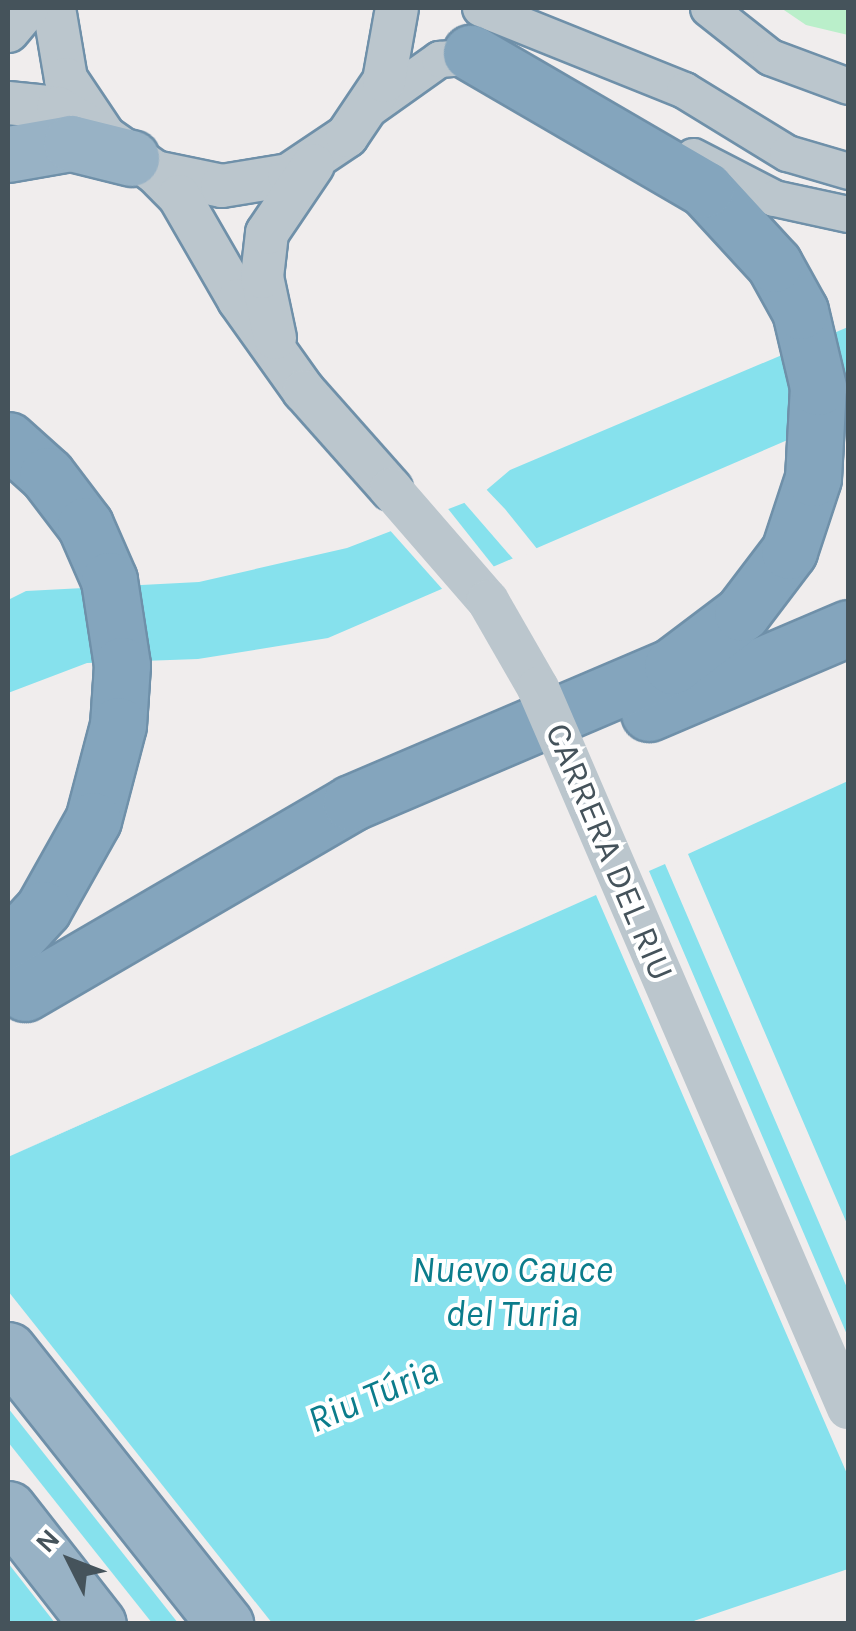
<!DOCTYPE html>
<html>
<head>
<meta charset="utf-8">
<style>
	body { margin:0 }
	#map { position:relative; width:856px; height:1631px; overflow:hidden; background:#f0eded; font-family:Karla,sans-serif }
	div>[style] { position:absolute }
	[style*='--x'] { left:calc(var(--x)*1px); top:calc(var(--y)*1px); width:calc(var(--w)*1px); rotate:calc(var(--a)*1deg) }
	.green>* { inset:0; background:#baefca }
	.water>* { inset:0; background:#86e1ed }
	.pier>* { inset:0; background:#f0eded }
	.roads { filter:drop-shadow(2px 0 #6f90a9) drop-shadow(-2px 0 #6f90a9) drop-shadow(0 2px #6f90a9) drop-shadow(0 -2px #6f90a9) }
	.minor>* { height:35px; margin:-17.5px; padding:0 17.5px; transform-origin:17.5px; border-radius:17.5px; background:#bbc6cd }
	.tertiary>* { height:42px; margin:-21px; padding:0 21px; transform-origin:21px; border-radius:21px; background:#bbc6cd }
	.trunk>* { height:55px; margin:-27.5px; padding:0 27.5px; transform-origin:27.5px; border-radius:27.5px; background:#98b2c5 }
	.motorway>* { height:55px; margin:-27.5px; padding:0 27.5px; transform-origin:27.5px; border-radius:27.5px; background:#84a5bd }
	.tertiary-bridge>* { height:42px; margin:-21px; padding:0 21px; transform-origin:21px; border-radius:21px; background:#bbc6cd }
	span { translate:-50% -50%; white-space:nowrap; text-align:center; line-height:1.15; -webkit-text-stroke:8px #fff; paint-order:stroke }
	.street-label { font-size:35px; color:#45535b }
	.water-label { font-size:38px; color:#0b7c8b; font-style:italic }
	.frame { position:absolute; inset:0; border:10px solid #45535b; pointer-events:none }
	.north { position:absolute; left:20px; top:1511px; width:100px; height:100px; -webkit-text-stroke:8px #fff; paint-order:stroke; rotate:312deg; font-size:28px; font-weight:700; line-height:40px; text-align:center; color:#45535b }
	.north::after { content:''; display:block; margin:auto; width:35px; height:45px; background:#45535b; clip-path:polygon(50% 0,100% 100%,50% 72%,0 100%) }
</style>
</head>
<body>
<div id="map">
	<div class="green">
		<div style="clip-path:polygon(781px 8px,848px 8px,848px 35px,806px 25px)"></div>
	</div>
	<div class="water">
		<div style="clip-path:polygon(848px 327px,848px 414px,328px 638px,198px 659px,87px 663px,8px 693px,8px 600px,26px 591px,199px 582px,347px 548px,477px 498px,510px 470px)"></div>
		<div style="clip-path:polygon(848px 779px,848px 1569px,688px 1623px,8px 1623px,8px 1157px)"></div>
	</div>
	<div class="pier">
		<div style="clip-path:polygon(483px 486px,505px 509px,538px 550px,514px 560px,461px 499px)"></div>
		<div style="clip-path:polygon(445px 505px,495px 568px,444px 591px,387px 527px)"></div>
		<div style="clip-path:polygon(848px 774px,848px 781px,688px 854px,848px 1226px,848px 1290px,665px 864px,649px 871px,848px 1337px,848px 1476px,596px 895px,8px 1157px)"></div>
		<div style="clip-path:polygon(8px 1291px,272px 1623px,178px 1623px,8px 1408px)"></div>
		<div style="clip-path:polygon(8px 1442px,152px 1623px,55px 1623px,8px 1563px)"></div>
		<div style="clip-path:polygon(848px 1569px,813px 1591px,688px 1623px,812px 1586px)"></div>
	</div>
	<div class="roads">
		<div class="minor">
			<div style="--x:480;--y:8;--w:220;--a:21.9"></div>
			<div style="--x:684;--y:90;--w:121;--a:31.5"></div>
			<div style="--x:787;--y:153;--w:64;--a:16.4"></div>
			<div style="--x:708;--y:8;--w:79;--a:38.3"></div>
			<div style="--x:770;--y:57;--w:83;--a:20.4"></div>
			<div style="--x:370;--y:108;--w:85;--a:-35.4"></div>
			<div style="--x:439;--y:59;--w:52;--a:-4.4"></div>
			<div style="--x:693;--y:156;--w:91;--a:27.4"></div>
			<div style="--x:774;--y:198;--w:76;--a:12.2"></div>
		</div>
		<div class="tertiary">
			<div style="--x:54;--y:8;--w:72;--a:80.4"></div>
			<div style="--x:66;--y:79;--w:70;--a:56.1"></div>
			<div style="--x:105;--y:137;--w:61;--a:35"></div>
			<div style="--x:155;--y:172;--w:68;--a:11.8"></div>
			<div style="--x:222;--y:186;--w:68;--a:-9.3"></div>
			<div style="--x:289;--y:175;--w:70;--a:-33.9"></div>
			<div style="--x:347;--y:136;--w:66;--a:-56.1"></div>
			<div style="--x:384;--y:81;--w:74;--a:-79.9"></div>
			<div style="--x:8;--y:31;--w:30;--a:-50"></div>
			<div style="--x:8;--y:103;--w:50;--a:5.7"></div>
			<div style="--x:58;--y:108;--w:43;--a:30.7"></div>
			<div style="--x:155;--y:172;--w:34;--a:45"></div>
			<div style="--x:179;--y:196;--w:120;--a:60"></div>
			<div style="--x:239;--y:300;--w:112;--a:54.5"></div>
			<div style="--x:304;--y:391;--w:131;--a:48.4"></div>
			<div style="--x:275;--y:338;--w:62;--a:-102"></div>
			<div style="--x:262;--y:277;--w:44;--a:-83.5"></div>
			<div style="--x:267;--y:233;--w:82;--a:-55.9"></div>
		</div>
		<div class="trunk">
			<div style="--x:8;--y:154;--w:64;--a:-9.9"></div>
			<div style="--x:71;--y:143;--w:62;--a:14"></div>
			<div style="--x:8;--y:1350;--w:350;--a:51.6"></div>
			<div style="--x:8;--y:1509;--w:146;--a:52"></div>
		</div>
		<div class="motorway">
			<div style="--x:8;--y:440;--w:52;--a:41.9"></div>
			<div style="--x:47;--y:475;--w:63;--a:52.8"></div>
			<div style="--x:85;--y:525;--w:60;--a:66.4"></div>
			<div style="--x:109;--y:580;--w:86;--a:81.3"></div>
			<div style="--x:122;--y:665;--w:60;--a:93.8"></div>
			<div style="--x:118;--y:725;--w:98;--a:104.7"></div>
			<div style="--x:93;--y:820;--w:102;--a:119.3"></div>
			<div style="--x:43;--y:909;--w:52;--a:132.6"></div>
			<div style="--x:649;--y:713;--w:216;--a:-23.1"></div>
			<div style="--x:25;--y:993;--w:377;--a:-30.2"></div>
			<div style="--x:351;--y:803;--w:349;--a:-23.1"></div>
			<div style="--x:672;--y:666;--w:88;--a:-37.1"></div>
			<div style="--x:742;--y:613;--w:78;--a:-52.8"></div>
			<div style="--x:789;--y:551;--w:77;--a:-71.8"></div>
			<div style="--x:813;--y:478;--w:91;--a:-86.9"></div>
			<div style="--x:818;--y:387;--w:78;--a:-103.3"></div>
			<div style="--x:800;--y:311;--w:54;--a:-119"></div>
			<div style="--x:774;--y:264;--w:102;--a:-132.6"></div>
			<div style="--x:705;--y:189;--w:271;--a:-149.8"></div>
		</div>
	</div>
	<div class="tertiary-bridge">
		<div style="--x:391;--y:489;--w:148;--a:49.1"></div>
		<div style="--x:488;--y:601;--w:100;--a:60.1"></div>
		<div style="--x:538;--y:688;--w:784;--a:66.71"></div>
	</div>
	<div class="street-label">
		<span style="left:609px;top:852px;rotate:67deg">CARRERA DEL RIU</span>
	</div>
	<div class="water-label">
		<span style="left:512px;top:1292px">Nuevo Cauce<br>del Turia</span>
		<span style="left:373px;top:1395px;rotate:-23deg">Riu Túria</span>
	</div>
	<div class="frame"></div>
	<div class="north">N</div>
</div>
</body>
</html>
